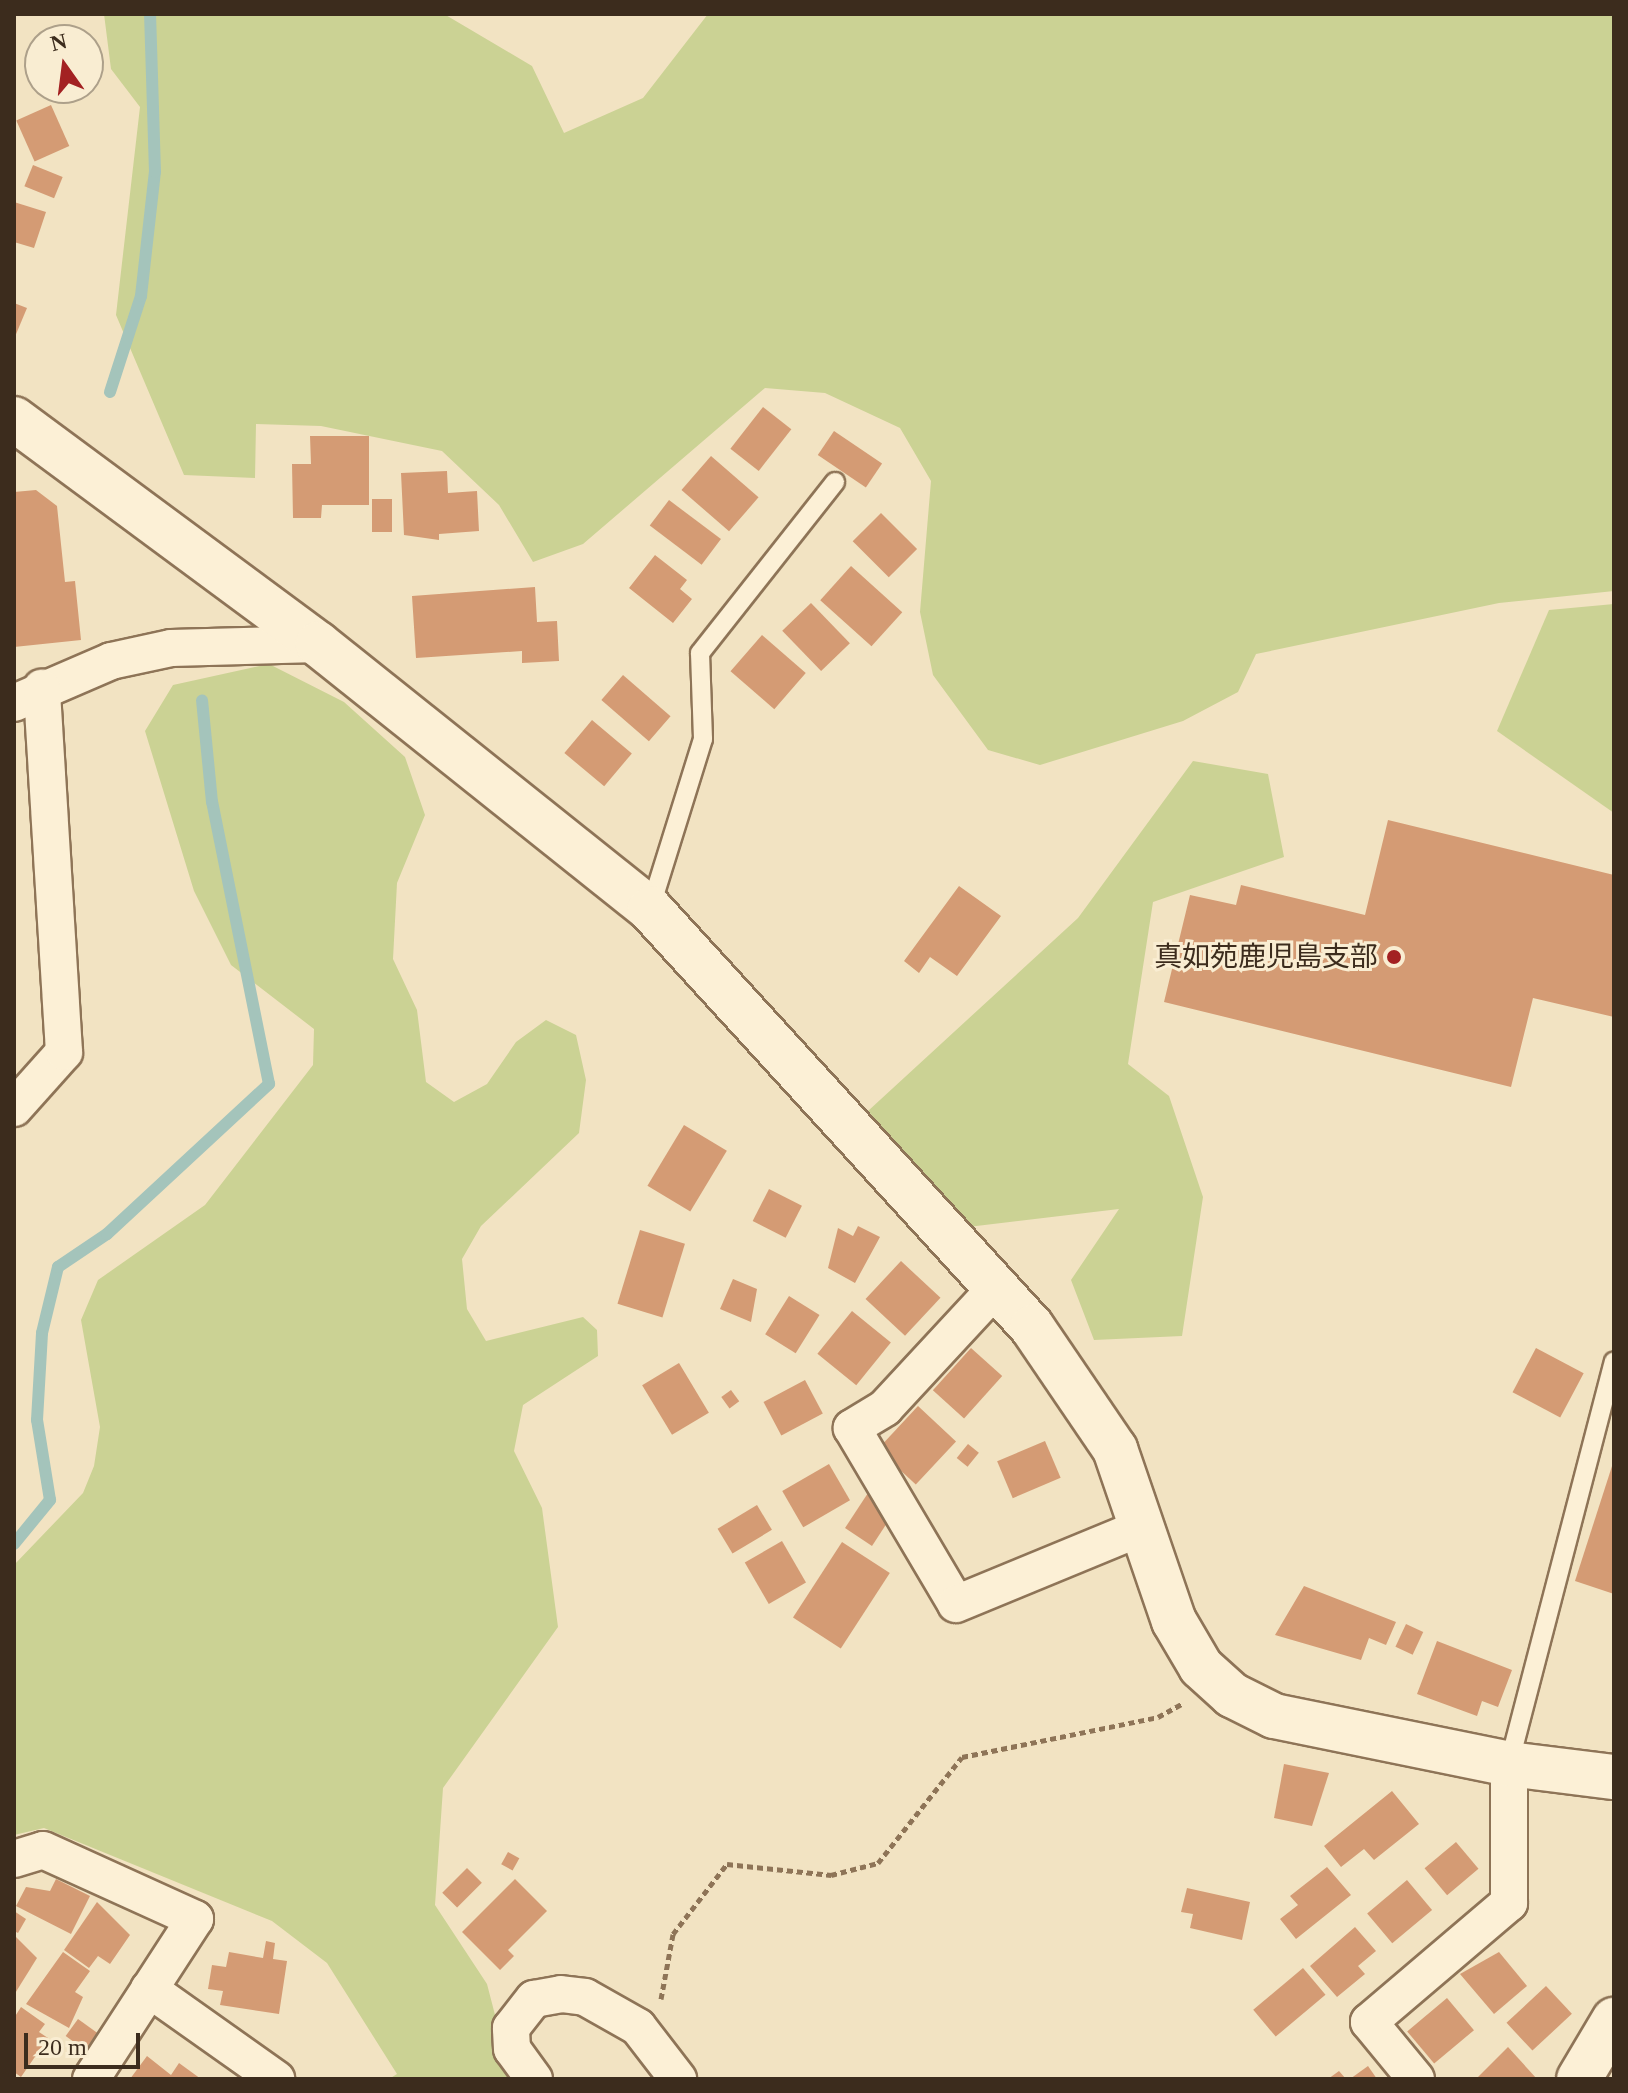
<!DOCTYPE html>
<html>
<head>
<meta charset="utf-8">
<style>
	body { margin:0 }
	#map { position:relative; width:1628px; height:2093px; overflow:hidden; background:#f2e3c2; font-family:"Times New Roman","Noto Sans JP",serif }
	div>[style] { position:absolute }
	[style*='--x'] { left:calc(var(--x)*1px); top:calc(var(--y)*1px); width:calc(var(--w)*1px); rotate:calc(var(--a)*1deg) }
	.green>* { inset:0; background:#cbd294 }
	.stream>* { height:12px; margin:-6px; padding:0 6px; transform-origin:6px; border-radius:6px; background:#a4c4bb }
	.building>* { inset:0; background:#d49b74; transform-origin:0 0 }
	.path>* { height:5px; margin-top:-2.5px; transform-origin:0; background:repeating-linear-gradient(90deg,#8e7457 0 6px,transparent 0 10px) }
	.roads { filter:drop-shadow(2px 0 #8e7457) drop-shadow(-2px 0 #8e7457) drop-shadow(0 2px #8e7457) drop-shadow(0 -2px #8e7457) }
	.service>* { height:18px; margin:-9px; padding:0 9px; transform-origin:9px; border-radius:9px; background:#fcf0d6 }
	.minor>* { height:36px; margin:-18px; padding:0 18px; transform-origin:18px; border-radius:18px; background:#fcf0d6 }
	.tertiary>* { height:44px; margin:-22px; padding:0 22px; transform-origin:22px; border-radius:22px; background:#fcf0d6 }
	.dots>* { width:22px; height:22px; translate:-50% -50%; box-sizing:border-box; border:4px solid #f9edd2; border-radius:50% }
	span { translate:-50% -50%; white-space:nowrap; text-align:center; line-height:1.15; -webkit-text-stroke:6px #f9edd2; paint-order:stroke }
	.poi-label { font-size:28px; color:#3c2c1d }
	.right { translate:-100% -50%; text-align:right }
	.frame { position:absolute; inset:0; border:16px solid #3c2c1d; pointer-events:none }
	.north { position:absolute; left:24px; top:24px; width:80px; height:80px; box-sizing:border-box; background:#f9edd2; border:2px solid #ada08a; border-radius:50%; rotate:346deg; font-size:22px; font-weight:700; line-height:32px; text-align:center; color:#3c2c1d }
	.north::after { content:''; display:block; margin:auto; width:28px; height:36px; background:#a32122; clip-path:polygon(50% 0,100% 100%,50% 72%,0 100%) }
	.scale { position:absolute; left:24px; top:2033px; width:116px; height:36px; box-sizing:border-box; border:4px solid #3c2c1d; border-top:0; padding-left:10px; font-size:24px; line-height:28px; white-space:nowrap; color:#3c2c1d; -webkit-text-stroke:6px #f9edd2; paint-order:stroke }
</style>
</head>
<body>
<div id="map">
	<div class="green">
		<div style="clip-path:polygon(104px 14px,444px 14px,532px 66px,564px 133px,643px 98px,708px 14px,1614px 14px,1614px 591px,1499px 603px,1256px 654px,1238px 692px,1183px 721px,1040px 765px,988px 750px,933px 675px,920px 612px,931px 481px,900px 428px,825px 393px,765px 388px,583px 544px,533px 562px,499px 505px,442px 451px,321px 426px,256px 424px,255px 478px,184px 475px,116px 315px,140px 107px,111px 69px)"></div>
		<div style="clip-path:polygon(1614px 604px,1614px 813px,1497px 731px,1549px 610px)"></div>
		<div style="clip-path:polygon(269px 664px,344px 702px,405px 757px,425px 815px,397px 883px,393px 959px,417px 1010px,426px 1082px,454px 1102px,487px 1084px,516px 1042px,546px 1020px,576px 1035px,586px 1080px,579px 1133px,481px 1226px,462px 1259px,467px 1309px,486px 1341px,583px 1317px,597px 1330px,598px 1356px,523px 1405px,514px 1451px,542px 1508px,558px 1627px,443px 1788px,435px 1905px,487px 1984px,508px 2065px,521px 2079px,389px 2079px,397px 2074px,327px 1963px,272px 1921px,44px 1828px,14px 1835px,14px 1565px,83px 1493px,94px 1466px,100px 1427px,81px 1320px,98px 1280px,205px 1205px,313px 1065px,314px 1029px,231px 965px,194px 891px,145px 731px,173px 685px)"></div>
		<div style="clip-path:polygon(1193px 761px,1268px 774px,1284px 857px,1153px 902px,1128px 1064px,1169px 1096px,1203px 1197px,1182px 1336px,1094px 1340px,1071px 1280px,1119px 1209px,968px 1227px,868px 1111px,1078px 918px)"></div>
	</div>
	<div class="stream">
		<div style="--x:110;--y:392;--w:101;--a:-72.1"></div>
		<div style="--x:141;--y:296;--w:125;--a:-83.6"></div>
		<div style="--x:155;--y:172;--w:158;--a:-91.8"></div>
		<div style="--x:14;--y:1544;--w:57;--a:-50.7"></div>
		<div style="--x:50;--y:1500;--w:81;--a:-99.2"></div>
		<div style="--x:37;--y:1420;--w:87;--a:-86.7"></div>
		<div style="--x:42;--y:1333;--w:68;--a:-76.4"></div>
		<div style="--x:58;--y:1267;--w:59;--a:-34"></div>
		<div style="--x:107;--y:1234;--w:221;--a:-42.8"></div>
		<div style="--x:269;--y:1084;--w:288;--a:-101.4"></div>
		<div style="--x:212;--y:802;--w:102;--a:-95.6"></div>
	</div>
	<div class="building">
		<div style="left:51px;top:105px;width:45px;height:38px;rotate:66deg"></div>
		<div style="left:33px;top:165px;width:32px;height:23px;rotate:22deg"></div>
		<div style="clip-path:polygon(14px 202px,46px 212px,34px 248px,14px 242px)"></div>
		<div style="clip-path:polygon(14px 303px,27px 308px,14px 339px)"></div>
		<div style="left:763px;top:407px;width:36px;height:53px;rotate:38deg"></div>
		<div style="left:834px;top:431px;width:58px;height:29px;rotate:34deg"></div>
		<div style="clip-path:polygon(310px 436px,369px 436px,369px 505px,322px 505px,321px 518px,293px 518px,292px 464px,311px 464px)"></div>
		<div style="left:711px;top:456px;width:63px;height:45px;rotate:41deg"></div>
		<div style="clip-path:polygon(447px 471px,448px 493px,477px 491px,479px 531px,439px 534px,439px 540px,404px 535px,401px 473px)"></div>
		<div style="clip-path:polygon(36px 490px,57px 506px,65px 582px,75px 581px,81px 640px,14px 647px,14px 492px)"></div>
		<div style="left:372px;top:499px;width:20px;height:33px"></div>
		<div style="left:669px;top:500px;width:65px;height:32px;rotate:37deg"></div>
		<div style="left:881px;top:513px;width:51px;height:40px;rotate:45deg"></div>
		<div style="clip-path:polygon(655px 555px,687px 580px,680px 589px,692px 599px,673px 623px,629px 588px)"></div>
		<div style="left:851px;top:566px;width:69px;height:46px;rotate:42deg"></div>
		<div style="clip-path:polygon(535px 587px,537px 622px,557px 621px,559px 661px,522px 663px,522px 651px,416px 658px,412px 596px)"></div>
		<div style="left:811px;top:603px;width:56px;height:40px;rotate:46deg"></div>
		<div style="left:762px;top:635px;width:58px;height:48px;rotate:41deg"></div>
		<div style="left:623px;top:675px;width:63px;height:33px;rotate:41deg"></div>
		<div style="left:592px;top:720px;width:52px;height:43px;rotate:40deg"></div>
		<div style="clip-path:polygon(1388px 820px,1614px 875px,1614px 1017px,1533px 998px,1511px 1087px,1164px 1002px,1190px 895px,1236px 905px,1241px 885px,1365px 915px)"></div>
		<div style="clip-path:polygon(959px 886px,1001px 916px,957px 976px,930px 957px,919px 973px,904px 961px)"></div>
		<div style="left:684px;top:1125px;width:50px;height:71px;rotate:31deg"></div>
		<div style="left:769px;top:1189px;width:37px;height:36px;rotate:27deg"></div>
		<div style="clip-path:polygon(858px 1226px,880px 1237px,855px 1283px,828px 1268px,838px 1228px,853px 1236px)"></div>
		<div style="left:640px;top:1230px;width:47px;height:77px;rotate:17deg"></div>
		<div style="left:901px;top:1261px;width:54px;height:52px;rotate:43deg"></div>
		<div style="clip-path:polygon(733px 1279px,757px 1289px,751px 1322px,720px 1309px)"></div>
		<div style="left:789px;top:1296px;width:36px;height:45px;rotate:32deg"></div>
		<div style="left:852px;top:1311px;width:50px;height:55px;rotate:39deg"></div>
		<div style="left:971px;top:1348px;width:42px;height:57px;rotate:42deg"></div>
		<div style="left:1536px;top:1348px;width:54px;height:50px;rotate:28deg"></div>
		<div style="left:679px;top:1363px;width:58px;height:43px;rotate:59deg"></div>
		<div style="left:805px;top:1380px;width:38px;height:47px;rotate:62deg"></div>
		<div style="left:731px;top:1390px;width:14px;height:12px;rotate:54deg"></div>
		<div style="left:918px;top:1406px;width:52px;height:59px;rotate:43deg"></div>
		<div style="left:1045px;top:1441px;width:40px;height:52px;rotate:67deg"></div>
		<div style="left:968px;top:1444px;width:14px;height:18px;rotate:39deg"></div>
		<div style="clip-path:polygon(1613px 1463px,1614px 1463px,1614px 1594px,1575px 1581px)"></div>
		<div style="left:829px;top:1464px;width:42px;height:54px;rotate:60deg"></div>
		<div style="clip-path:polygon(868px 1493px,887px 1523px,872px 1546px,845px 1528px)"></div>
		<div style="left:757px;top:1505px;width:29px;height:46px;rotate:59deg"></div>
		<div style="left:782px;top:1541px;width:48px;height:43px;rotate:60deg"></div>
		<div style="left:842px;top:1542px;width:57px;height:90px;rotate:33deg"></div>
		<div style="clip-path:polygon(1304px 1586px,1396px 1622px,1386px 1645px,1369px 1638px,1361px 1660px,1275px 1635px)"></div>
		<div style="left:1406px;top:1624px;width:19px;height:25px;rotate:25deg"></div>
		<div style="clip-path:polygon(1437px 1641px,1512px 1670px,1498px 1707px,1482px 1701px,1477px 1716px,1417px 1694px)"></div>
		<div style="clip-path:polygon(1284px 1764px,1329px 1773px,1312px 1826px,1274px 1818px)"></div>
		<div style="clip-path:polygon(1392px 1791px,1419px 1824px,1374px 1860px,1364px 1849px,1341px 1867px,1324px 1846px)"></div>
		<div style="left:1456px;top:1842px;width:35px;height:41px;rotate:50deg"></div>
		<div style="left:508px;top:1852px;width:13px;height:14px;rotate:29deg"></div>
		<div style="clip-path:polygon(1327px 1867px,1351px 1895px,1296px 1939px,1280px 1919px,1298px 1905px,1290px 1896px)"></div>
		<div style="left:467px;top:1868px;width:21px;height:35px;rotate:45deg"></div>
		<div style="clip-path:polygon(56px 1879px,90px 1896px,71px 1934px,16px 1906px,26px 1887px,50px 1891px)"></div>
		<div style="clip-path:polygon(515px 1879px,547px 1911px,508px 1950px,514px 1956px,500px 1970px,462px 1932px)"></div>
		<div style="left:1407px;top:1880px;width:39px;height:52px;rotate:50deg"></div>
		<div style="clip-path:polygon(1187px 1888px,1250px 1902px,1242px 1940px,1190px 1928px,1193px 1914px,1181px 1912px)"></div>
		<div style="clip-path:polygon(97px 1902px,130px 1935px,110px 1964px,98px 1956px,89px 1968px,64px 1950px)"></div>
		<div style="clip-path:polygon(14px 1911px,26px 1919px,18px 1933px,14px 1931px)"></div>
		<div style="clip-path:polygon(1355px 1927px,1376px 1951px,1358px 1966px,1365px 1974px,1337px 1997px,1310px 1966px)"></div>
		<div style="clip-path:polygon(14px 1935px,37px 1958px,14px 1995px)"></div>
		<div style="clip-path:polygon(266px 1941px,275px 1943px,273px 1959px,287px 1961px,279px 2014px,220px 2005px,223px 1991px,208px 1989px,212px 1965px,226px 1967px,229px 1952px,263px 1958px)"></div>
		<div style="clip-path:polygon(63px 1952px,90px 1971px,75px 1992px,83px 1997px,69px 2028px,26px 2004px)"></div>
		<div style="clip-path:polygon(1499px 1952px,1527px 1986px,1494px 2014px,1460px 1974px)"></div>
		<div style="left:1303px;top:1968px;width:35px;height:65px;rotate:50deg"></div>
		<div style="left:1546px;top:1986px;width:38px;height:54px;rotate:47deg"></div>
		<div style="left:1447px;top:1998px;width:42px;height:52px;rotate:50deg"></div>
		<div style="clip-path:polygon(21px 2007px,45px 2024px,39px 2032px,48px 2038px,21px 2077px,14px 2072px,14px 2018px)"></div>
		<div style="left:78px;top:2019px;width:24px;height:21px;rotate:36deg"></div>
		<div style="clip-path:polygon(1508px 2047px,1537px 2079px,1476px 2079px)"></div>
		<div style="clip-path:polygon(147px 2056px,171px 2075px,179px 2063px,201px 2079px,130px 2079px)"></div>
		<div style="clip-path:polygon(1368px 2066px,1377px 2079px,1350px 2079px)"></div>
		<div style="clip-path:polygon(1339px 2071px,1346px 2079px,1328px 2079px)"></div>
	</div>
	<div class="path">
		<div style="--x:661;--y:1999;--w:66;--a:-79.5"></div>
		<div style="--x:673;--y:1934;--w:88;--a:-52.4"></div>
		<div style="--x:727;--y:1864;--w:105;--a:6"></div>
		<div style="--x:831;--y:1875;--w:49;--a:-14.3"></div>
		<div style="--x:878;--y:1863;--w:135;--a:-51.6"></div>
		<div style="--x:962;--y:1757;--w:200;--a:-11.5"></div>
		<div style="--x:1158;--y:1717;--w:29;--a:-29"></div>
	</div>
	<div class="roads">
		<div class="service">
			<div style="--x:650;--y:909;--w:178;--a:-72.7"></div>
			<div style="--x:703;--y:739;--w:86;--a:-92"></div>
			<div style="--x:700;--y:653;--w:218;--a:-51.7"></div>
			<div style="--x:1509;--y:1764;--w:416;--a:-75.4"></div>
		</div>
		<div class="minor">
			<div style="--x:14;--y:703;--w:106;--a:-23.4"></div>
			<div style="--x:111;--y:661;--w:61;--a:-12.2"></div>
			<div style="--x:171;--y:648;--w:147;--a:-1.6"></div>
			<div style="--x:14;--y:1108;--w:75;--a:-48.2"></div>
			<div style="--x:64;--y:1052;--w:365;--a:-93.5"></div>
			<div style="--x:996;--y:1288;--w:163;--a:132.8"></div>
			<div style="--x:885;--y:1408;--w:39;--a:149"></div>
			<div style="--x:852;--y:1428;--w:204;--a:59.4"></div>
			<div style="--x:956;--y:1604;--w:202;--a:-22.4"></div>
			<div style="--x:14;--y:1859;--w:30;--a:-17"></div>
			<div style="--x:43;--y:1850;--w:167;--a:24.4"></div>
			<div style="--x:195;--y:1919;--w:191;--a:123"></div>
			<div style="--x:149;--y:1989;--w:156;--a:35.3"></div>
			<div style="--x:534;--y:2079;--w:37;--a:-126"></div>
			<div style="--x:512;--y:2049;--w:21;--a:-93"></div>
			<div style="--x:511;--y:2028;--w:37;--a:-52"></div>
			<div style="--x:534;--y:1999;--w:27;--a:-10"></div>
			<div style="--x:561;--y:1994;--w:24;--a:7"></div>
			<div style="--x:585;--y:1997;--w:61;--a:29.5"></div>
			<div style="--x:638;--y:2027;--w:66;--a:52.4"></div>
			<div style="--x:1416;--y:2079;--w:74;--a:-129.5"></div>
			<div style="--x:1369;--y:2022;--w:184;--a:-40.4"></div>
			<div style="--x:1509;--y:1903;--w:139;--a:-90"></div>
		</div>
		<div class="tertiary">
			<div style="--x:14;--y:419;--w:378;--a:36.5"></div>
			<div style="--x:318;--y:644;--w:425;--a:38.6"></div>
			<div style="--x:650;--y:909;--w:566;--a:47.58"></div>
			<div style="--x:1032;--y:1327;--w:148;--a:55.8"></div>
			<div style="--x:1115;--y:1449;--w:182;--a:71.1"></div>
			<div style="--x:1174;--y:1621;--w:53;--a:59.6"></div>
			<div style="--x:1201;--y:1667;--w:42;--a:42.1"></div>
			<div style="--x:1232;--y:1695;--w:47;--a:26.6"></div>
			<div style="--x:1274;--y:1716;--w:240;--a:11.5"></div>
			<div style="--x:1509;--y:1764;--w:106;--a:7.1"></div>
			<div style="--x:1579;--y:2079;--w:69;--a:-59.3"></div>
		</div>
	</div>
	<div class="dots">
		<div style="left:1394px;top:957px;background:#a32122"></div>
	</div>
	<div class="poi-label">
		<span class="right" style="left:1378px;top:957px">真如苑鹿児島支部</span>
	</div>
	<div class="frame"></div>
	<div class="north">N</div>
	<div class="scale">20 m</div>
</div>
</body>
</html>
